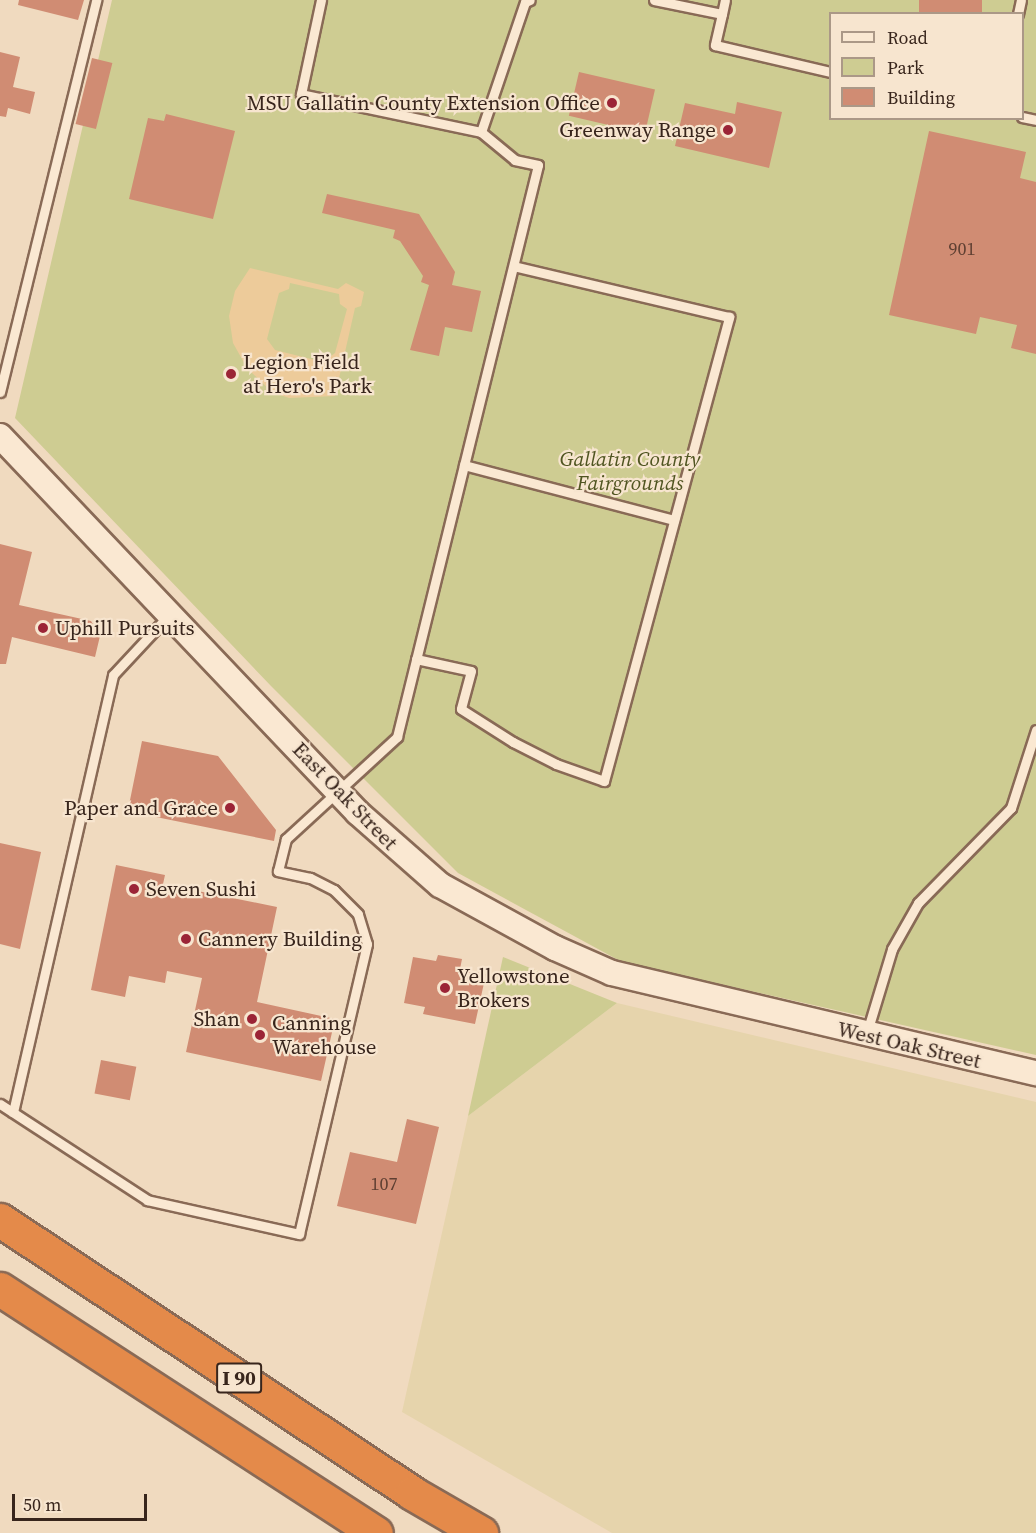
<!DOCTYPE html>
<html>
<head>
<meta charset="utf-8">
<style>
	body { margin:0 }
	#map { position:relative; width:1036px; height:1533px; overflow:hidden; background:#f0dabf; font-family:"Source Serif 4",serif }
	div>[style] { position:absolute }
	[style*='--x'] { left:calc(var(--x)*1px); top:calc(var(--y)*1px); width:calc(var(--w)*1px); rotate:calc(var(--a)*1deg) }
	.farmland>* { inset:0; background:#e6d4ac }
	.green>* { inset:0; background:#cecc92 }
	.sand>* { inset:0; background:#edcb9a }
	.building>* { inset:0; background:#d08c73; transform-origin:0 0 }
	.roads { filter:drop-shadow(2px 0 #896a56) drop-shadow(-2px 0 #896a56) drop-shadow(0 2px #896a56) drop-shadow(0 -2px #896a56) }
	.service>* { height:9px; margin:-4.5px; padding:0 4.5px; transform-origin:4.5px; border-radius:4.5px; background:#fae8d2 }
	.tertiary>* { height:24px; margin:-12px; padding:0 12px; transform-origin:12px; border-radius:12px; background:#fae8d2 }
	.motorway>* { height:33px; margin:-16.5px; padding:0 16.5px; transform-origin:16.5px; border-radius:16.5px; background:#e48a4a }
	.dots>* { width:16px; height:16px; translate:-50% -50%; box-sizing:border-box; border:3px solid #f7e5cf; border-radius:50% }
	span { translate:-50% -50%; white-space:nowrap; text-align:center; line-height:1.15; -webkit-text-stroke:4.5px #f7e5cf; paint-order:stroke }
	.number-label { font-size:18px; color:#5e3f32 }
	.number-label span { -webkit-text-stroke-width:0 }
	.shield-label span { padding:2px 4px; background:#f7e5cf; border:2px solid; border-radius:4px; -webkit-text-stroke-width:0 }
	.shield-label { font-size:20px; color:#38251c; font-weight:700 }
	.poi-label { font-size:21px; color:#38251c }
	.right { translate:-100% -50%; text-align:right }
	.left { translate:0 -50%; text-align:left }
	.park-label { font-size:21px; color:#505521; font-style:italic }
	.street-label { font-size:21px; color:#38251c }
	.legend { position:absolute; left:829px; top:12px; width:195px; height:108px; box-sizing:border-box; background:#f7e5cf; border:2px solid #ab9887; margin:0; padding:8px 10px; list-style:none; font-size:18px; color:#38251c }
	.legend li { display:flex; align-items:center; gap:12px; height:30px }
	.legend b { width:30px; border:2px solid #ab9887 }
	.scale { position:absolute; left:12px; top:1494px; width:135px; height:27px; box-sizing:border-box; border:3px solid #38251c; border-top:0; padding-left:8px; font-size:18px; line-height:21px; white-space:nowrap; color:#38251c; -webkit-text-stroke:4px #f7e5cf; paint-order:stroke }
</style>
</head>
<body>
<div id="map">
	<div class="farmland">
		<div style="clip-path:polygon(617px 1003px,1036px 1102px,1036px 1533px,612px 1533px,402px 1412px,468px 1116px)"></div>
	</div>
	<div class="green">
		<div style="clip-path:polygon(evenodd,112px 0,1036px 0,1036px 1055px,622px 962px,458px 873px,271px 686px,15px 418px,112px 0,830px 14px,1022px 14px,1022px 118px,830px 118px,830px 14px)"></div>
		<div style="clip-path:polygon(503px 957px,617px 1003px,468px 1116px)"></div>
	</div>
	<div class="sand">
		<div style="clip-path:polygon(evenodd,250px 268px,338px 289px,346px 283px,364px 292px,361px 306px,355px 308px,335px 396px,289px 398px,272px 392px,247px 368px,233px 343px,229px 316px,235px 291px,250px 268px,290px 283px,339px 294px,340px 304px,347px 309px,335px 353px,323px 362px,275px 350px,267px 339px,279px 293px,289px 289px,290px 283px)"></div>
	</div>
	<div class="building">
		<div style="clip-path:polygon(19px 0,84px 0,78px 20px,18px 5px)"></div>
		<div style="left:919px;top:0;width:63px;height:14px"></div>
		<div style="clip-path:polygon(0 52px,20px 57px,13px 87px,35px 92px,30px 114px,8px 108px,6px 117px,0 116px)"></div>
		<div style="left:92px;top:58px;width:21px;height:68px;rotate:14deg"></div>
		<div style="left:579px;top:72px;width:78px;height:45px;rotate:13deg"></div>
		<div style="clip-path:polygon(737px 102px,782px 112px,769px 168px,675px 146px,685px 103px,735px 114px)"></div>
		<div style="clip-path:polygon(166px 114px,235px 131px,213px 219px,129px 199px,148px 118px,164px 121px)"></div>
		<div style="clip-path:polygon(929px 131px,1026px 152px,1020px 178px,1036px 182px,1036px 354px,1011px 348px,1017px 325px,980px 317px,976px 334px,889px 315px)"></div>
		<div style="clip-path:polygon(327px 194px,419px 214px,455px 272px,452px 285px,481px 291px,472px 332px,445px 327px,439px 356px,410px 350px,429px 285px,421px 282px,423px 276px,400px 241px,393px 238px,395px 230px,322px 213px)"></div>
		<div style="clip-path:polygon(0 544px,32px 552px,19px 605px,91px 621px,100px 636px,95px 657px,12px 637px,6px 664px,0 664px)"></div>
		<div style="clip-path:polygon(142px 741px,218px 756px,276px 830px,274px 841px,151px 816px,152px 809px,129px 805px)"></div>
		<div style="clip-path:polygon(0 843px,41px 852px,20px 949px,0 944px)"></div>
		<div style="clip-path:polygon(116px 865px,165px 875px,163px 884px,277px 907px,257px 1002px,335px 1019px,321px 1081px,186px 1052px,202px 978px,167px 971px,165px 983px,129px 976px,125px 997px,91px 990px)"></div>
		<div style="clip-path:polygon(438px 955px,462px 959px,460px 969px,486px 974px,475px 1024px,423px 1014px,425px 1007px,404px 1003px,413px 957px,436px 961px)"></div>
		<div style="left:101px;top:1060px;width:36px;height:34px;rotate:11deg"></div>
		<div style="clip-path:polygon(407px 1119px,439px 1127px,416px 1224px,337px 1206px,350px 1152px,397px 1162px)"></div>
	</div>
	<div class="roads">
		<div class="service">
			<div style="--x:321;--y:0;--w:96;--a:102"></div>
			<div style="--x:301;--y:94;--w:184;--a:11.9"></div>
			<div style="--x:654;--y:0;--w:69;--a:11.6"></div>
			<div style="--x:722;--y:14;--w:14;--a:-78"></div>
			<div style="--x:722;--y:14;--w:32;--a:103"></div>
			<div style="--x:715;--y:45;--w:118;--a:13.2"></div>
			<div style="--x:1018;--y:14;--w:14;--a:-78"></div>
			<div style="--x:1022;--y:117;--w:14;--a:12"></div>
			<div style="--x:0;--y:392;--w:404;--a:-76.2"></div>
			<div style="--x:464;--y:465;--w:217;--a:14.7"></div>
			<div style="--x:416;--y:659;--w:56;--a:12.3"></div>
			<div style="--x:471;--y:671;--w:39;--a:105"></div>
			<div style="--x:461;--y:709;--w:62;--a:32.4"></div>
			<div style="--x:513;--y:742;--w:48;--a:27.1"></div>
			<div style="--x:556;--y:764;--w:51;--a:19.5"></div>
			<div style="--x:604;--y:781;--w:481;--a:-74.9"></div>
			<div style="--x:729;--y:317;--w:221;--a:-166.7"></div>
			<div style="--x:867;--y:1032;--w:87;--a:-73.2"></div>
			<div style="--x:892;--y:949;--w:53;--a:-60.5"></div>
			<div style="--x:918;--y:903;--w:133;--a:-45.6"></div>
			<div style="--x:1011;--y:808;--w:82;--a:-72.2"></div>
			<div style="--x:0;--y:1104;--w:176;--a:33.1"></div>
			<div style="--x:147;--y:1200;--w:156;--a:12.6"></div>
			<div style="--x:299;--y:1234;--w:298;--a:-76.8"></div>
			<div style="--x:367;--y:944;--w:31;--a:-107"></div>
			<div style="--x:358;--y:914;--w:34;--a:-135"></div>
			<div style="--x:334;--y:890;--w:27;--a:-153"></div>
			<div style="--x:310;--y:878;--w:33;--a:-168"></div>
			<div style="--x:278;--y:871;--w:33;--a:-76"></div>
			<div style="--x:286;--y:839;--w:151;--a:-42.6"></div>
			<div style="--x:397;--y:737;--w:589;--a:-76.15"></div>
			<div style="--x:538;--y:165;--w:24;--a:-168"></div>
			<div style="--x:515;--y:160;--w:44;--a:-140.5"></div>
			<div style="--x:481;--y:132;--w:137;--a:-71.3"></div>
			<div style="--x:525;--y:2;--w:5;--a:-22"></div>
			<div style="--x:13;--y:1112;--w:448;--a:-77.1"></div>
			<div style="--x:113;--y:675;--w:82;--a:-47"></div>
		</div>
		<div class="tertiary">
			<div style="--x:0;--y:436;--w:520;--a:46.48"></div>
			<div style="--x:358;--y:813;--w:109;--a:41.3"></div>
			<div style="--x:440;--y:885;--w:131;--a:28.7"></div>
			<div style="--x:555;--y:948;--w:62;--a:23.7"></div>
			<div style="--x:612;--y:973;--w:436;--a:13.3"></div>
		</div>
		<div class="motorway">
			<div style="--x:0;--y:1220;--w:494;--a:33.5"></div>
			<div style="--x:412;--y:1493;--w:80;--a:30.1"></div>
			<div style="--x:0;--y:1289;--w:448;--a:33"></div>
		</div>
	</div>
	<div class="dots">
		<div style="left:612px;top:103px;background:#9b2436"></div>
		<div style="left:728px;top:130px;background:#9b2436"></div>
		<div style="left:231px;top:374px;background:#9b2436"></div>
		<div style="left:43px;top:628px;background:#9b2436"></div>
		<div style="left:230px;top:808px;background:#9b2436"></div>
		<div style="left:134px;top:889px;background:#9b2436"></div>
		<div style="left:186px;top:939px;background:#9b2436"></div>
		<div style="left:445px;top:988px;background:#9b2436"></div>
		<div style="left:252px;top:1019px;background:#9b2436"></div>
		<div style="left:260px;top:1035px;background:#9b2436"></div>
	</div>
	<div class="number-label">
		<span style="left:962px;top:249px">901</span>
		<span style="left:384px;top:1184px">107</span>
	</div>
	<div class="shield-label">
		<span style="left:239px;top:1378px">I 90</span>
	</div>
	<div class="poi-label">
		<span class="right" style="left:600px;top:103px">MSU Gallatin County Extension Office</span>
		<span class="right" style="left:716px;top:130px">Greenway Range</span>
		<span class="left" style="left:243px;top:374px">Legion Field<br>at Hero's Park</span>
		<span class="left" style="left:55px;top:628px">Uphill Pursuits</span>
		<span class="right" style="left:218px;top:808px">Paper and Grace</span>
		<span class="left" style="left:146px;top:889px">Seven Sushi</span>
		<span class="left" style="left:198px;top:939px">Cannery Building</span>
		<span class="left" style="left:457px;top:988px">Yellowstone<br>Brokers</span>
		<span class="right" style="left:240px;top:1019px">Shan</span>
		<span class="left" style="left:272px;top:1035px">Canning<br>Warehouse</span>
	</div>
	<div class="park-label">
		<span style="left:630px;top:471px">Gallatin County<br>Fairgrounds</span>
	</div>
	<div class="street-label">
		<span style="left:345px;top:796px;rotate:46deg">East Oak Street</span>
		<span style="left:909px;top:1045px;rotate:13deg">West Oak Street</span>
	</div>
	<ul class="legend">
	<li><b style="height:8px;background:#fae8d2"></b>Road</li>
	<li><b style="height:16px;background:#cecc92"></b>Park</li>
	<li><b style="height:16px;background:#d08c73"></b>Building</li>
	</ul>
	<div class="scale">50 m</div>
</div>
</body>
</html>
